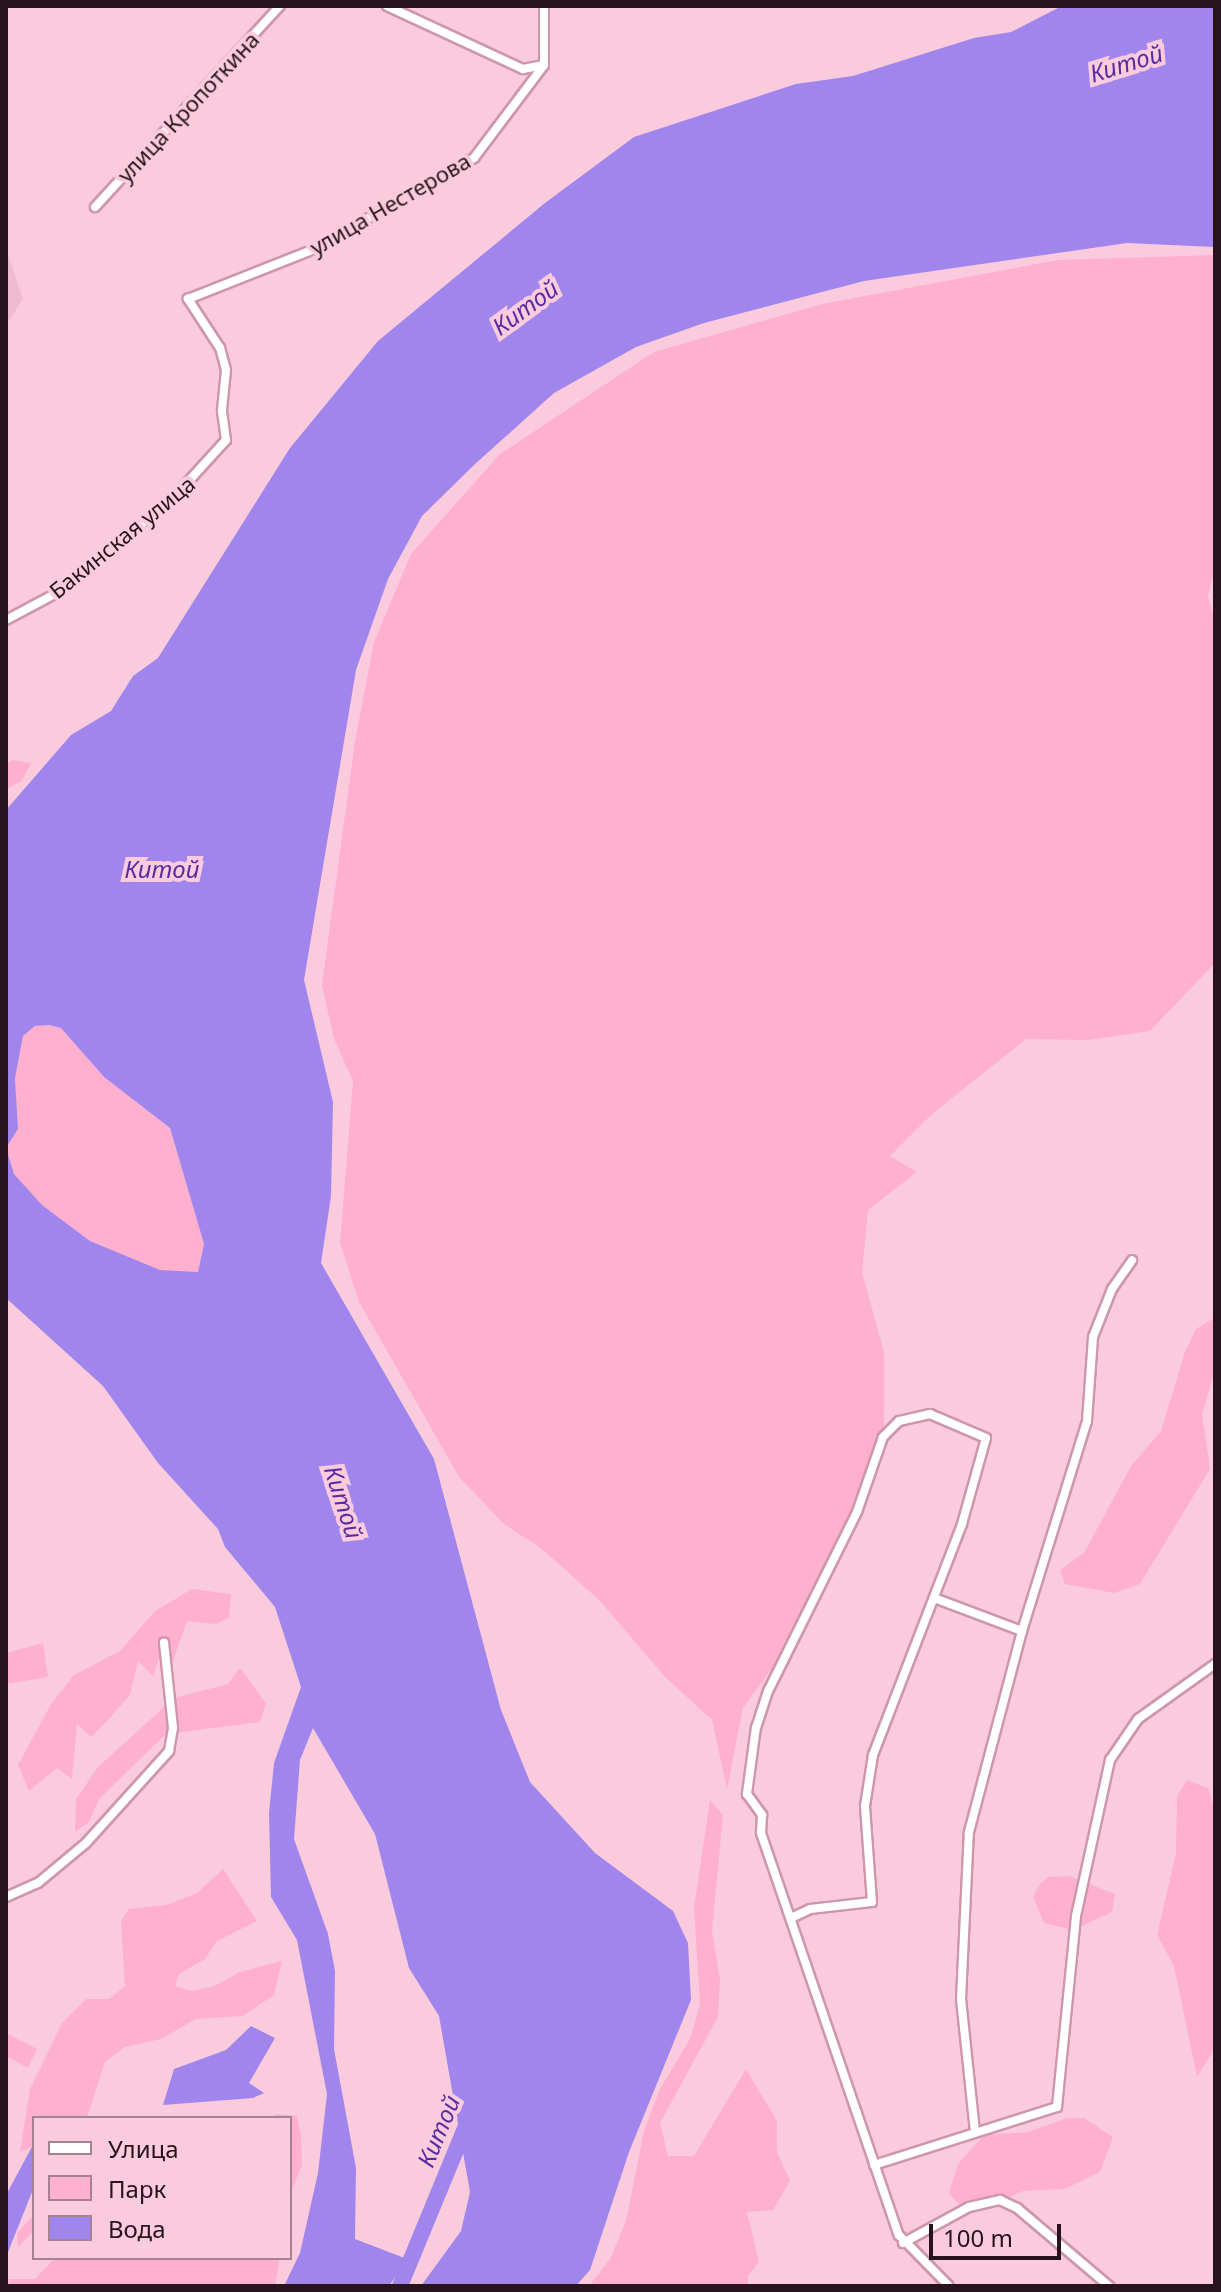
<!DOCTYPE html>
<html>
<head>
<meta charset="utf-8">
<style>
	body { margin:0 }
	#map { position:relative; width:1221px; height:2292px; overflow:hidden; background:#facbdc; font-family:"Noto Sans",sans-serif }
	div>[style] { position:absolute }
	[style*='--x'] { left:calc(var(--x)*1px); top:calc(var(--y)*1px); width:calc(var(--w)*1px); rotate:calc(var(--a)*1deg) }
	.built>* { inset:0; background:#efbbcf }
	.green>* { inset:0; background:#ffb0cf }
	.water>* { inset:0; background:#a085ec }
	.river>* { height:16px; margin:-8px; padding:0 8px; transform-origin:8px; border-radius:8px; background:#a085ec }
	.roads { filter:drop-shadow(2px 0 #ce96ac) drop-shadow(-2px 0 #ce96ac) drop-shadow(0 2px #ce96ac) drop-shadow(0 -2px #ce96ac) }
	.minor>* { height:8px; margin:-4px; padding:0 4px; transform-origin:4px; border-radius:4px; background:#fff }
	span { translate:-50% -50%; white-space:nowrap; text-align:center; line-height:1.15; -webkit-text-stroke:8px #facbdc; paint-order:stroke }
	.street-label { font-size:22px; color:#28131c }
	.water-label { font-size:24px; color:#572ba2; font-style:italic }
	.frame { position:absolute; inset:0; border:8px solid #28131c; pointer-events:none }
	.legend { position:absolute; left:32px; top:2116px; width:260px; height:144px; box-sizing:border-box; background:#facbdc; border:2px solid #a6818f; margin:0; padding:10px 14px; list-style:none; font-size:24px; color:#28131c }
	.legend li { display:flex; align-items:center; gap:16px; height:40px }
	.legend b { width:40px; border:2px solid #a6818f }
	.scale { position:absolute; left:929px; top:2224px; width:132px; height:36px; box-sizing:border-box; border:4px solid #28131c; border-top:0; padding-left:10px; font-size:24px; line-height:28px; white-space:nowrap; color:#28131c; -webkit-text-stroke:6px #facbdc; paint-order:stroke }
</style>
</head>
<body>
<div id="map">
	<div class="built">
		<div style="clip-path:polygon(6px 248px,23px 299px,6px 325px)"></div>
	</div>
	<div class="green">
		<div style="clip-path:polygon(1215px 255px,1215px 567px,1208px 596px,1215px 622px,1215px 963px,1150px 1031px,1088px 1040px,1026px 1039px,932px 1114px,890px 1156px,917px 1172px,868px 1210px,862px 1272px,884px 1352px,884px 1431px,799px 1631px,743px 1708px,727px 1789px,712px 1720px,664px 1676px,600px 1601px,542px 1549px,504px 1524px,459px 1477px,359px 1302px,340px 1243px,353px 1081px,334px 1039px,322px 985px,355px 741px,374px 642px,411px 554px,500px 454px,654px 352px,822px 304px,1058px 260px)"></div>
		<div style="clip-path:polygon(12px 760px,31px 763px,21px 782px,6px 789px,6px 765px)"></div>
		<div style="clip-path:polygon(49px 1025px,61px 1028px,104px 1077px,170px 1128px,204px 1244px,198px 1272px,160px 1270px,90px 1241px,42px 1205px,14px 1174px,6px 1148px,18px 1129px,15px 1078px,23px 1036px,35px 1026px)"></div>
		<div style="clip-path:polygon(1214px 1318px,1215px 1370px,1202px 1414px,1210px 1469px,1140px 1584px,1114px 1593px,1065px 1584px,1060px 1570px,1084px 1553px,1131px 1466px,1161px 1431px,1185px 1352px,1196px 1329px)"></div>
		<div style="clip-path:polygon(192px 1589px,231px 1594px,229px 1618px,216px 1624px,187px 1621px,173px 1661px,162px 1649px,153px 1676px,138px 1661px,130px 1695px,108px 1720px,91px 1737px,77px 1724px,72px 1779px,57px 1768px,29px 1791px,18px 1765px,51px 1704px,74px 1675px,120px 1651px,155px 1611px)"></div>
		<div style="clip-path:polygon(43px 1643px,48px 1677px,6px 1684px,6px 1653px)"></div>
		<div style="clip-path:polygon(240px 1668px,266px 1703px,260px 1722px,166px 1734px,99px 1799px,89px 1822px,75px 1832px,76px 1799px,98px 1767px,174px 1698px,228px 1684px)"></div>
		<div style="clip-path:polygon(1187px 1780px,1208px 1788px,1215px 1811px,1215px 2048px,1197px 2077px,1174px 1966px,1157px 1935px,1176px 1853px,1177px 1796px)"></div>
		<div style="clip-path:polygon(710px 1800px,723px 1815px,712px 1931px,720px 1980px,718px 2017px,660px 2123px,668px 2156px,694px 2156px,746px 2069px,777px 2121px,777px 2152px,790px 2181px,773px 2210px,747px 2212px,759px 2262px,748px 2276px,748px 2286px,589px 2286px,610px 2259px,626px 2221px,644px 2131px,660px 2089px,690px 2039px,700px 2004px,694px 1908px)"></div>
		<div style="clip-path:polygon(223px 1869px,257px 1921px,217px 1941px,205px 1959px,179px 1974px,175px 1986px,192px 1991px,214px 1986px,240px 1972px,282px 1961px,274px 1995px,243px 2016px,196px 2019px,161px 2039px,125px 2047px,105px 2062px,87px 2118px,34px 2118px,34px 2146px,20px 2152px,30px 2089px,62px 2023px,86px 1999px,109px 1999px,125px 1986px,121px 1921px,129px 1909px,166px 1905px,197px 1893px)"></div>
		<div style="clip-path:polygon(1069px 1876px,1115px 1894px,1112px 1912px,1073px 1930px,1044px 1923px,1033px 1897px,1039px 1885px,1048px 1877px)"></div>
		<div style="clip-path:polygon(6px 2033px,37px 2049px,28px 2068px,6px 2056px)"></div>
		<div style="clip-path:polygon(276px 2114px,297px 2116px,301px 2136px,302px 2165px,290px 2195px,290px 2118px,269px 2118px)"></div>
		<div style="clip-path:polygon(1067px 2118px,1084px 2118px,1113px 2137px,1100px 2172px,1065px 2189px,1023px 2191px,968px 2215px,949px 2193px,958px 2164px,984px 2135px,1028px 2132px)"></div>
		<div style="clip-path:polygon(34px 2215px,34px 2230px,18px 2248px,17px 2233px)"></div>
		<div style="clip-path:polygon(55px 2258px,278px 2258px,279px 2263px,275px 2286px,8px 2286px,9px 2279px,35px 2279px)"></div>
	</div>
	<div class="water">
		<div style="clip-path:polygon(evenodd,1215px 6px,1215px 247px,1127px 243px,864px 281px,704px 323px,636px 347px,554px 393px,474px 465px,422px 516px,388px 579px,356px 670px,304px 980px,333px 1102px,331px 1196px,321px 1263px,434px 1459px,501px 1710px,530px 1782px,595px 1853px,673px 1911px,688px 1943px,691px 2000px,629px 2152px,590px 2270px,576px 2286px,421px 2286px,461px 2231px,470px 2192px,439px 2016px,409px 1968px,375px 1834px,313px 1728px,300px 1760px,294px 1839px,328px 1934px,335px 1971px,334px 2049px,356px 2168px,355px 2239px,407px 2259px,389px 2286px,284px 2286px,300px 2253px,318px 2173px,327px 2094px,297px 1940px,271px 1897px,269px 1813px,274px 1763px,301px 1687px,275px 1607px,225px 1547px,218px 1529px,158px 1463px,103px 1386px,6px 1298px,6px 810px,71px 735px,111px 711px,133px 676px,158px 658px,290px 448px,378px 341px,545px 203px,634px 137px,796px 84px,853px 76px,974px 38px,1011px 32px,1058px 8px,1215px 6px,49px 1025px,61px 1028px,104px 1077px,170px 1128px,204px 1244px,198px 1272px,160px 1270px,90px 1241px,42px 1205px,14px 1174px,6px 1148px,18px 1129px,15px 1078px,23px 1036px,35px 1026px,49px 1025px)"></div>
		<div style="clip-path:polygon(251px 2026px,275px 2038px,249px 2083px,264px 2093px,253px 2098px,163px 2105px,174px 2069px,226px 2050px)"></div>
		<div style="clip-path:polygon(34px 2143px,34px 2187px,6px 2257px,6px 2195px)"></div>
	</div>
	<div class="river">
		<div style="--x:400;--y:2286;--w:181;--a:-67.6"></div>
	</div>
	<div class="roads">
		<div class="minor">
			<div style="--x:387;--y:6;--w:150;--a:24.9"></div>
			<div style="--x:523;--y:69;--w:21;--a:-11"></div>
			<div style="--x:95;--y:207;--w:273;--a:-47.4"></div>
			<div style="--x:6;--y:620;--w:68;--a:-28.1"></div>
			<div style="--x:66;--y:588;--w:144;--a:-40.2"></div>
			<div style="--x:176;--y:495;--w:74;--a:-47.7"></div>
			<div style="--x:226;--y:440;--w:30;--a:-98"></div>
			<div style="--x:222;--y:410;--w:40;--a:-84.3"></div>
			<div style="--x:226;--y:370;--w:23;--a:-105"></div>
			<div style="--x:220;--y:348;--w:59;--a:-123.1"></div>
			<div style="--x:188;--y:299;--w:136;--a:-21.6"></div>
			<div style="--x:314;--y:249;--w:184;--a:-29.6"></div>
			<div style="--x:474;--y:158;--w:116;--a:-53"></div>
			<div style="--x:544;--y:65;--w:59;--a:-90"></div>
			<div style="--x:934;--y:1598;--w:94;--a:20.6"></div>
			<div style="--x:6;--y:1897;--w:35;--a:-24"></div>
			<div style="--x:38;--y:1883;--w:62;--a:-39.8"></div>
			<div style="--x:86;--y:1843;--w:124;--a:-47.9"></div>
			<div style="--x:169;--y:1751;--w:23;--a:-80"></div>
			<div style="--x:173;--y:1728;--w:86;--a:-96"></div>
			<div style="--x:791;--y:1918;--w:21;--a:-25"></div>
			<div style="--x:810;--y:1909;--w:62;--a:-6.4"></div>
			<div style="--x:872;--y:1902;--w:96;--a:-94.2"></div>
			<div style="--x:865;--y:1806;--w:52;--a:-81.1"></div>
			<div style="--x:873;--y:1755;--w:248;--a:-68.9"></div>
			<div style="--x:962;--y:1524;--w:89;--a:-74.4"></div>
			<div style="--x:986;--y:1438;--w:61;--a:-156.8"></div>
			<div style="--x:930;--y:1414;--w:32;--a:167"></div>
			<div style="--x:899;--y:1421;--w:23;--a:135"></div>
			<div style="--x:883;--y:1437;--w:79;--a:109.1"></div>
			<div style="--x:857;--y:1512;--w:200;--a:116.4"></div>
			<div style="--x:768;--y:1691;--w:38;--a:108"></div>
			<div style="--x:756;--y:1727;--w:68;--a:97.7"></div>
			<div style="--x:747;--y:1794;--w:26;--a:54"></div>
			<div style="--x:762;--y:1815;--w:18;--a:93"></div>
			<div style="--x:761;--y:1833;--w:425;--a:71.1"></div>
			<div style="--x:899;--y:2235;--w:71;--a:45.6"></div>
			<div style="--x:975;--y:2132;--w:134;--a:-96"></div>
			<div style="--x:961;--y:1999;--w:167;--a:-87.3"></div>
			<div style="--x:969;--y:1832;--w:208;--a:-75.2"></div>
			<div style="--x:1022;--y:1631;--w:220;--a:-72.8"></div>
			<div style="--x:1087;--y:1421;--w:84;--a:-85.9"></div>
			<div style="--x:1093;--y:1337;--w:52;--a:-68.4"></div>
			<div style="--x:1112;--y:1289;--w:35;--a:-55"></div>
			<div style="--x:874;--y:2165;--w:192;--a:-17.6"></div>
			<div style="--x:1057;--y:2107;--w:192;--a:-84.3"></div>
			<div style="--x:1076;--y:1916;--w:160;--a:-77.7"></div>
			<div style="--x:1110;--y:1760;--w:50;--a:-55.7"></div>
			<div style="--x:1138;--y:1719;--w:95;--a:-35.5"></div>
			<div style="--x:903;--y:2243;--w:75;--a:-28.6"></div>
			<div style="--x:969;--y:2207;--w:32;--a:-13"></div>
			<div style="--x:1000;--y:2200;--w:19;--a:25"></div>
			<div style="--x:1017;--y:2208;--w:121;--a:40.3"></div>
		</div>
	</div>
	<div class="street-label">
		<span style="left:188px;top:107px;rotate:-47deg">улица Кропоткина</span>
		<span style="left:390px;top:204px;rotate:-30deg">улица Нестерова</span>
		<span style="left:122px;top:537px;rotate:-39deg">Бакинская улица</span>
	</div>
	<div class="water-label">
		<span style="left:1126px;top:63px;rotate:-17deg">Китой</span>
		<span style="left:525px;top:307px;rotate:-36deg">Китой</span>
		<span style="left:162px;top:869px">Китой</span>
		<span style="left:344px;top:1502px;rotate:72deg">Китой</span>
		<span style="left:438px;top:2131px;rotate:-68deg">Китой</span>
	</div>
	<div class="frame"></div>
	<ul class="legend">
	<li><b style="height:10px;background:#fff"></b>Улица</li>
	<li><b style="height:22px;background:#ffb0cf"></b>Парк</li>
	<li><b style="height:22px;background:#a085ec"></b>Вода</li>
	</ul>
	<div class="scale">100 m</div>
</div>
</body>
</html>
